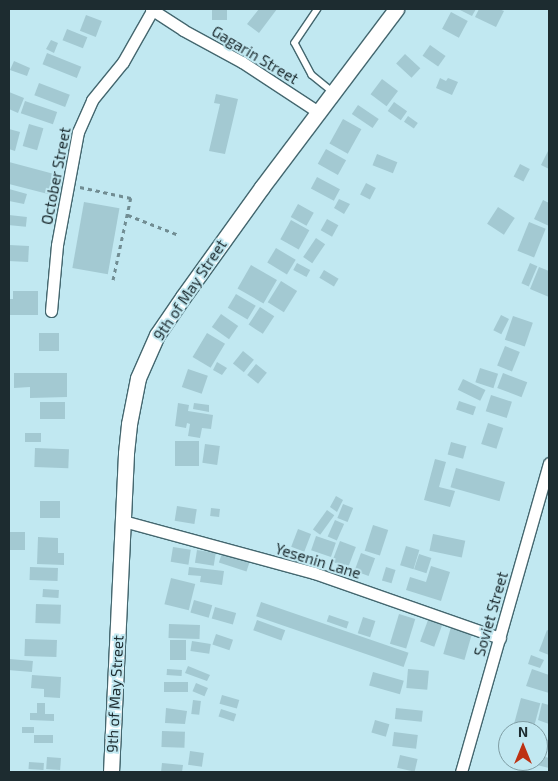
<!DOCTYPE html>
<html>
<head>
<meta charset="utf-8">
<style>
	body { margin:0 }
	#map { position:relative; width:558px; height:781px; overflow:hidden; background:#c1e8f1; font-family:"Exo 2",sans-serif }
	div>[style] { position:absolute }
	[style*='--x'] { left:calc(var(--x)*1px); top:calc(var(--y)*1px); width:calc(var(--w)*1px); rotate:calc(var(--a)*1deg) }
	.building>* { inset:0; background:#a3c9d2; transform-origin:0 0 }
	.path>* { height:2.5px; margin-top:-1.25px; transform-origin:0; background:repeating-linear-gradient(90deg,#718d93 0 4px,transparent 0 8px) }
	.roads { filter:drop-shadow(1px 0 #44676f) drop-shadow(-1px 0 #44676f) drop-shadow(0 1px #44676f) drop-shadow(0 -1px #44676f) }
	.service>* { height:5.5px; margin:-2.75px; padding:0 2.75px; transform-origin:2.75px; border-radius:2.75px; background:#fff }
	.minor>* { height:11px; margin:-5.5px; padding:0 5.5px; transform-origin:5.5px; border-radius:5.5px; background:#fff }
	.tertiary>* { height:15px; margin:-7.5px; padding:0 7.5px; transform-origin:7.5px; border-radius:7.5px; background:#fff }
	span { translate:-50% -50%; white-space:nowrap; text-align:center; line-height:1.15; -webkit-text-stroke:4px #c1e8f1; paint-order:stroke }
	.street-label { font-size:15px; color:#1d2c30 }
	.frame { position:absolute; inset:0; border:10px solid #1d2c30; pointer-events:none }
	.north { position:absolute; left:498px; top:721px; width:50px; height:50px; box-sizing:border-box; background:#c1e8f1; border:1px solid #7f9da4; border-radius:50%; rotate:0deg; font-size:14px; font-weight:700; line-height:20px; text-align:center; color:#1d2c30 }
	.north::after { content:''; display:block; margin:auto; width:18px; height:22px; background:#bd3213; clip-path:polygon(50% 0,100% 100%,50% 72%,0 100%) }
</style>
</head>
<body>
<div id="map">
	<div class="building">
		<div style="left:212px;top:9px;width:15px;height:11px"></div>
		<div style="clip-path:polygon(259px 9px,277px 9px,259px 33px,247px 24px)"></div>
		<div style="clip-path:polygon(458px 9px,476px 9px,472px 16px)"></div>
		<div style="clip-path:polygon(479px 9px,499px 9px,504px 11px,496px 27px,475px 17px)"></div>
		<div style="left:451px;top:12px;width:19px;height:19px;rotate:28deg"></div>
		<div style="left:86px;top:15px;width:17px;height:17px;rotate:21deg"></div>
		<div style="left:67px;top:29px;width:22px;height:12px;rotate:22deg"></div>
		<div style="clip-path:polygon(51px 40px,58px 43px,54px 53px,46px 49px)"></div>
		<div style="left:430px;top:45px;width:19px;height:13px;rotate:35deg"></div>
		<div style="left:47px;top:53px;width:37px;height:12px;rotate:22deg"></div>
		<div style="left:405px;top:54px;width:21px;height:13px;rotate:43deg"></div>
		<div style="clip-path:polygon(14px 61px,30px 68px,27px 76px,10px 70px)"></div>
		<div style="clip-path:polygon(440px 78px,446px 81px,448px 78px,458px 82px,452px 95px,436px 88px)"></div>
		<div style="left:382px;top:79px;width:20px;height:19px;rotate:37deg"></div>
		<div style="left:39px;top:83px;width:33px;height:13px;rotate:21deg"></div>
		<div style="clip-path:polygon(9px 92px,24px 98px,18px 113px,9px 109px)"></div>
		<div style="clip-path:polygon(216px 94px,238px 99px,225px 154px,209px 151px,220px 104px,214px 103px)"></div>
		<div style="left:25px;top:101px;width:34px;height:13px;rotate:19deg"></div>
		<div style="left:394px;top:102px;width:16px;height:11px;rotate:35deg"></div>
		<div style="left:358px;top:105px;width:25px;height:11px;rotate:34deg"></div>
		<div style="left:408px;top:116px;width:12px;height:7px;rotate:35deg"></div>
		<div style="left:343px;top:119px;width:21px;height:28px;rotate:29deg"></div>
		<div style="left:29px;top:124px;width:15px;height:23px;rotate:16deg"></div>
		<div style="clip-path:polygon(9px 129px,20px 132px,15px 151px,9px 149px)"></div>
		<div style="left:326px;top:149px;width:23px;height:17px;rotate:29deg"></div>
		<div style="clip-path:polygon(548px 151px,549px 152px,549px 169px,541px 165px)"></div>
		<div style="left:377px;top:154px;width:22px;height:12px;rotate:22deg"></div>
		<div style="clip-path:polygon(9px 162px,54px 174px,48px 194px,9px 184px)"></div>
		<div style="left:520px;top:164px;width:11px;height:14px;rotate:27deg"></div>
		<div style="left:317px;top:177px;width:26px;height:13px;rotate:28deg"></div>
		<div style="left:366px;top:183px;width:11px;height:13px;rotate:27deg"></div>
		<div style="clip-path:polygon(9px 189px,27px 194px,24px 204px,9px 201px)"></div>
		<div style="clip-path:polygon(339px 199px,350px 204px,344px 214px,334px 208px)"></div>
		<div style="clip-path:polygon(543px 200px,549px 203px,549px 226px,534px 219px)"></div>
		<div style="left:84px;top:202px;width:36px;height:67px;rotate:10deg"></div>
		<div style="left:298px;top:204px;width:18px;height:15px;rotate:29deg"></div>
		<div style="left:498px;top:207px;width:20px;height:20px;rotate:33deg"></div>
		<div style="left:9px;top:215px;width:18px;height:10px;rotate:6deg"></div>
		<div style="left:327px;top:219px;width:13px;height:13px;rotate:29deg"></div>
		<div style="left:291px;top:220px;width:21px;height:22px;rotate:29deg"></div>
		<div style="left:529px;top:222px;width:18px;height:31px;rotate:22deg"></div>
		<div style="left:316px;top:238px;width:11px;height:23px;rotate:34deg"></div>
		<div style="left:9px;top:245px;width:20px;height:16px;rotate:3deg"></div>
		<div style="left:276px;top:248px;width:23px;height:17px;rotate:31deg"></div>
		<div style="left:297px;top:263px;width:15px;height:8px;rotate:28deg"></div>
		<div style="left:530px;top:263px;width:8px;height:22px;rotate:23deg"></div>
		<div style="left:251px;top:265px;width:30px;height:27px;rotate:30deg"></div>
		<div style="clip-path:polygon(539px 267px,549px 271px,549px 297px,530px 289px)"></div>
		<div style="left:324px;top:270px;width:17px;height:9px;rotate:31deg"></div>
		<div style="left:281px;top:281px;width:19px;height:25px;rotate:32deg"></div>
		<div style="clip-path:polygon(13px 291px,38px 291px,38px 315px,9px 315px,9px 299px,13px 299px)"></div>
		<div style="left:236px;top:294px;width:23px;height:16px;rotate:31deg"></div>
		<div style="left:260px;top:307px;width:17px;height:21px;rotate:33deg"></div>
		<div style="left:221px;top:314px;width:21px;height:16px;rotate:35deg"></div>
		<div style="left:501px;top:315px;width:9px;height:17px;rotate:27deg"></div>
		<div style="left:513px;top:316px;width:21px;height:25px;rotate:19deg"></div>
		<div style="left:39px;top:333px;width:20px;height:18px"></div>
		<div style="left:207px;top:333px;width:21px;height:28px;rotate:31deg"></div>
		<div style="left:505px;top:346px;width:16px;height:21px;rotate:22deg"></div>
		<div style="left:243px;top:351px;width:14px;height:16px;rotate:39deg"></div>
		<div style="clip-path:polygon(217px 362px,227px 368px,222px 375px,213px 370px)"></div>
		<div style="left:256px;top:364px;width:14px;height:14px;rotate:39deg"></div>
		<div style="left:480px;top:368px;width:19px;height:15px;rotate:18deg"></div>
		<div style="left:188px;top:369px;width:21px;height:19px;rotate:19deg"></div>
		<div style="clip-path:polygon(14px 373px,67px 373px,67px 397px,30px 398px,30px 387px,14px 388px)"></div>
		<div style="left:503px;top:373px;width:26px;height:16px;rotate:21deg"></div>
		<div style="left:463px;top:379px;width:25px;height:12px;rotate:26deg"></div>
		<div style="left:491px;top:395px;width:22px;height:17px;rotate:18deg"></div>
		<div style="left:459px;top:401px;width:18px;height:9px;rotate:19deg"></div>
		<div style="left:40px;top:402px;width:25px;height:17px"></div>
		<div style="clip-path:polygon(178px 403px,189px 405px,188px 411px,213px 415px,211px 429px,202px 428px,200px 438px,188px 436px,190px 424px,187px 423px,186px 428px,175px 426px)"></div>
		<div style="clip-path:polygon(194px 403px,209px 405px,209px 412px,193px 409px)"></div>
		<div style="left:488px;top:423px;width:16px;height:22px;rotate:18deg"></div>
		<div style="left:25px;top:433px;width:16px;height:9px"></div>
		<div style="left:175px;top:441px;width:24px;height:25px"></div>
		<div style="left:451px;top:442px;width:16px;height:13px;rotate:15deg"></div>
		<div style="left:205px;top:444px;width:15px;height:19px;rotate:8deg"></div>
		<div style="left:35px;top:448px;width:34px;height:19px;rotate:2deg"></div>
		<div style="clip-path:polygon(435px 459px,446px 462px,439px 487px,455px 491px,450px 507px,424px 500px)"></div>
		<div style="left:456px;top:468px;width:51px;height:20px;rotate:16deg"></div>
		<div style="clip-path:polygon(336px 496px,343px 500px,337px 512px,330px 507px)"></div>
		<div style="left:40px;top:501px;width:20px;height:17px"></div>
		<div style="left:343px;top:504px;width:11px;height:15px;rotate:22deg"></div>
		<div style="left:177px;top:506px;width:20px;height:15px;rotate:9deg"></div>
		<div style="left:211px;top:508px;width:9px;height:8px;rotate:6deg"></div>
		<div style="left:327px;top:510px;width:9px;height:24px;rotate:36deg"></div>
		<div style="left:335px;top:520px;width:10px;height:18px;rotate:24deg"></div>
		<div style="left:373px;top:525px;width:16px;height:27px;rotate:18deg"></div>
		<div style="left:298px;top:529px;width:14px;height:19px;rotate:21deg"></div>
		<div style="left:9px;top:532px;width:16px;height:18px"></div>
		<div style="left:433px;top:534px;width:33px;height:17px;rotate:12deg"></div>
		<div style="left:316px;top:536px;width:21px;height:15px;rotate:19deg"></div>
		<div style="clip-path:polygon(38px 537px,58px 538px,58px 553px,64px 553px,64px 565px,37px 564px)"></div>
		<div style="left:340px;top:541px;width:17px;height:22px;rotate:21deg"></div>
		<div style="left:406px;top:546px;width:14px;height:20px;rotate:17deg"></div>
		<div style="left:173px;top:547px;width:18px;height:15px;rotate:9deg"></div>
		<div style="left:197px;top:550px;width:19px;height:13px;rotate:9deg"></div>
		<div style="left:222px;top:553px;width:29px;height:10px;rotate:18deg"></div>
		<div style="left:361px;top:553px;width:15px;height:19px;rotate:20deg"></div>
		<div style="left:419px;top:554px;width:13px;height:16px;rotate:18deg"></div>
		<div style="clip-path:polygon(431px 566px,450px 572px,441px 601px,406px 590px,410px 577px,426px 582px)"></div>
		<div style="left:30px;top:567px;width:28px;height:13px;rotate:2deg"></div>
		<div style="clip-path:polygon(189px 567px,224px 571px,222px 585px,200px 582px,201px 576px,188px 575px)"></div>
		<div style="left:386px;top:567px;width:10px;height:14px;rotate:17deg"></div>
		<div style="left:171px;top:578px;width:25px;height:27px;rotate:14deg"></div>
		<div style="left:43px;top:589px;width:16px;height:8px;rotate:4deg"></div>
		<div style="left:194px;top:600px;width:19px;height:13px;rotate:16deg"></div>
		<div style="left:261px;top:602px;width:156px;height:15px;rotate:19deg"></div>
		<div style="left:36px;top:604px;width:25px;height:19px;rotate:2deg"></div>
		<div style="left:215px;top:607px;width:22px;height:12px;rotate:16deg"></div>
		<div style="left:399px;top:614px;width:17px;height:31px;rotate:17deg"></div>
		<div style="left:329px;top:615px;width:21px;height:7px;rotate:19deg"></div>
		<div style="left:363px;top:617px;width:13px;height:17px;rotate:18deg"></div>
		<div style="left:257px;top:620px;width:30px;height:11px;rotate:20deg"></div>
		<div style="left:428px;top:620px;width:15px;height:23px;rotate:20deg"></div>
		<div style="left:169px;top:624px;width:31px;height:14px;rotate:2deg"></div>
		<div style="left:451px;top:627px;width:22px;height:28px;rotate:16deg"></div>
		<div style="clip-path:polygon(547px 630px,549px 631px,549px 655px,539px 651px)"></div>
		<div style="left:216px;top:634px;width:18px;height:11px;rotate:19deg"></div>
		<div style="left:25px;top:639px;width:32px;height:17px;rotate:2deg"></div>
		<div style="left:170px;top:640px;width:16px;height:20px"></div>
		<div style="left:192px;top:641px;width:19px;height:10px;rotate:9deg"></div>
		<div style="clip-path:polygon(531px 655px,544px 660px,540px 668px,528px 664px)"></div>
		<div style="left:9px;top:659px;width:24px;height:11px;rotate:5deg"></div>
		<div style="clip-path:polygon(188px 666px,210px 675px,207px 681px,185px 673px)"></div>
		<div style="left:167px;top:669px;width:15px;height:6px;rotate:4deg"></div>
		<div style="left:408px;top:669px;width:21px;height:19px;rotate:5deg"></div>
		<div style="clip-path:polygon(532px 669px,549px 675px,549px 693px,526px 686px)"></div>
		<div style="left:373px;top:672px;width:32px;height:14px;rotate:16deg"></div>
		<div style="clip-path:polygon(32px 675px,61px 677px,60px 698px,44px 697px,44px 689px,31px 688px)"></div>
		<div style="left:164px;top:682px;width:24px;height:10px"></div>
		<div style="left:196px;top:683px;width:13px;height:9px;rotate:23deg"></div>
		<div style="left:222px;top:695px;width:18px;height:9px;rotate:16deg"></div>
		<div style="left:521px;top:698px;width:20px;height:27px;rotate:15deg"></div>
		<div style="left:193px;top:700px;width:8px;height:14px;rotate:7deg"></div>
		<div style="clip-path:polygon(37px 703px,45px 703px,45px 714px,54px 714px,54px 721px,30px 720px,30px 713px,37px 713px)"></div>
		<div style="clip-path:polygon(542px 703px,549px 705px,549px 724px,538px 720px)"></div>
		<div style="clip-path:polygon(166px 708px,187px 711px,185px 724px,165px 723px)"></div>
		<div style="left:396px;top:708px;width:27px;height:11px;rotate:6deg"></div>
		<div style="left:221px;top:709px;width:16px;height:8px;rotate:18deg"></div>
		<div style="left:375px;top:720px;width:15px;height:13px;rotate:16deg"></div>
		<div style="left:22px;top:727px;width:12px;height:6px"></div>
		<div style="left:162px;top:731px;width:23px;height:16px;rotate:2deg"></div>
		<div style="left:394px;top:732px;width:24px;height:14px;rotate:7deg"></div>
		<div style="left:34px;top:735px;width:19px;height:8px"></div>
		<div style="clip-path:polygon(544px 739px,549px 740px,549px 750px,542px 748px)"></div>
		<div style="clip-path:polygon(507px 746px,508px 761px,525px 761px,523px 767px,503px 761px)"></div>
		<div style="left:190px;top:751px;width:14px;height:14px;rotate:8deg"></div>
		<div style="left:400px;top:755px;width:18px;height:13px;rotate:13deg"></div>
		<div style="clip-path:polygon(538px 755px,549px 758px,549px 768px,525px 762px,538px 761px)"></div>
		<div style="left:47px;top:757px;width:14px;height:12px;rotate:4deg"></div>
		<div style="left:29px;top:762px;width:15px;height:7px;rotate:4deg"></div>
		<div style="clip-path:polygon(162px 763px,183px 765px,182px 772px,161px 772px)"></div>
	</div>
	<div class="path">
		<div style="--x:80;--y:187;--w:52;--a:12.2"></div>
		<div style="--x:131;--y:198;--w:85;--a:102.2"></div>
		<div style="--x:128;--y:215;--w:55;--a:21.4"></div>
	</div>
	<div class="roads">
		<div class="service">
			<div style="--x:318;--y:9;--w:41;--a:124.1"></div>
			<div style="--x:295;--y:43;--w:36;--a:62"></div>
			<div style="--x:312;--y:75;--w:27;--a:39"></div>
		</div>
		<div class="minor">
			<div style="--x:151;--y:9;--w:38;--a:33"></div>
			<div style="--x:183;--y:30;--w:67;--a:28.5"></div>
			<div style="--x:242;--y:62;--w:91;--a:33.3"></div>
			<div style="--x:51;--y:311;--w:66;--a:-84.8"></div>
			<div style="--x:57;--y:245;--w:115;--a:-79.5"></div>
			<div style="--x:78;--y:132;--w:35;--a:-66"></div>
			<div style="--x:92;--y:100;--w:49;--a:-50.8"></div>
			<div style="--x:123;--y:62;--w:61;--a:-60.5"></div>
			<div style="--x:123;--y:521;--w:198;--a:15.2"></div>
			<div style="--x:314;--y:573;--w:197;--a:19.3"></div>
			<div style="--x:461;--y:772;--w:321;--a:-74.1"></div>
		</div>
		<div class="tertiary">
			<div style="--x:111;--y:772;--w:319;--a:-87.3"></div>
			<div style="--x:126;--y:453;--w:29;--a:-84"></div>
			<div style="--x:129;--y:424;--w:47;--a:-78.9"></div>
			<div style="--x:138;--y:378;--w:47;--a:-66.2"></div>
			<div style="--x:157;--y:335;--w:46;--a:-55.6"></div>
			<div style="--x:183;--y:297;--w:135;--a:-54.3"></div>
			<div style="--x:262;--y:187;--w:223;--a:-53"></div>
		</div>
	</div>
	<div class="street-label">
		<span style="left:255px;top:55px;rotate:31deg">Gagarin Street</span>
		<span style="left:56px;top:176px;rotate:-79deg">October Street</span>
		<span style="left:190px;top:290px;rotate:-56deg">9th of May Street</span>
		<span style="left:318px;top:561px;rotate:17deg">Yesenin Lane</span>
		<span style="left:491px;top:614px;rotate:-74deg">Soviet Street</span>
		<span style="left:115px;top:694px;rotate:-87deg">9th of May Street</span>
	</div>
	<div class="frame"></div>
	<div class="north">N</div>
</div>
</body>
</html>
